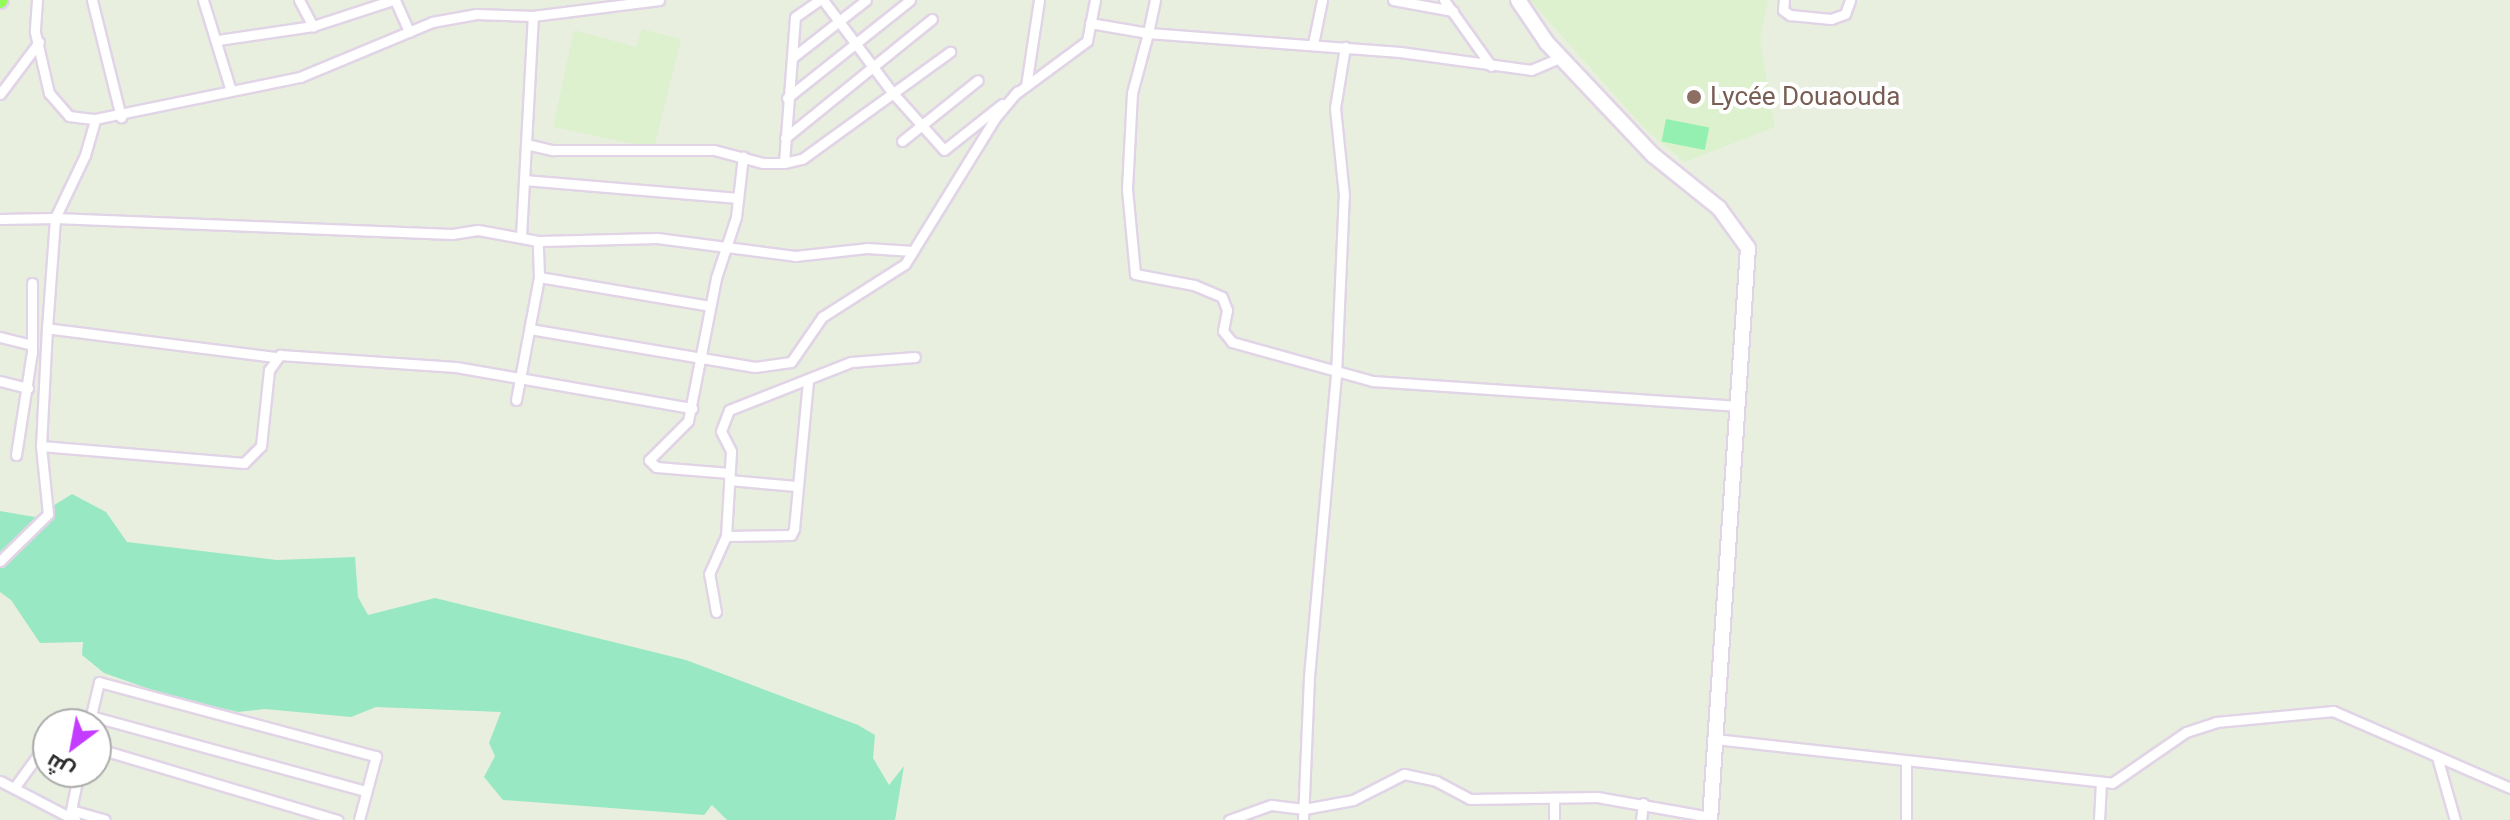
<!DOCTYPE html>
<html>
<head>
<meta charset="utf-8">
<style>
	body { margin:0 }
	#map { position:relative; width:2510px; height:820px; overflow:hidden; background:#e8efdf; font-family:Roboto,Cairo,sans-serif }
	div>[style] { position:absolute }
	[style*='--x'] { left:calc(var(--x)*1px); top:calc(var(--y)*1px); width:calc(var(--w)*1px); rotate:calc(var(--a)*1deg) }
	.education>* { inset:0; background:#ddf1ce }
	.green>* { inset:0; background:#99e8c4 }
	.pitch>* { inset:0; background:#94f0b0; transform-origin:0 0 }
	.roads { filter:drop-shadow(2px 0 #e1d4e6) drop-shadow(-2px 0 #e1d4e6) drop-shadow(0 2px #e1d4e6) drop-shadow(0 -2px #e1d4e6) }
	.minor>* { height:9px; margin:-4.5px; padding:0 4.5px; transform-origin:4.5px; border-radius:4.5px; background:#fff }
	.secondary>* { height:14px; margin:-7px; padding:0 7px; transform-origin:7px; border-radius:7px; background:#fff }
	.primary>* { height:14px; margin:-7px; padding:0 7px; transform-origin:7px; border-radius:7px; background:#92fa59 }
	.dots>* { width:22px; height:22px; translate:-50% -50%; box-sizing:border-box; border:4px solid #fff; border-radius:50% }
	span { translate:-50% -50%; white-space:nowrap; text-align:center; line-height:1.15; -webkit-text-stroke:8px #fff; paint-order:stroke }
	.education-label { font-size:26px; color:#785e54 }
	.left { translate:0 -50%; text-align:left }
	.north { position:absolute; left:32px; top:708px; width:80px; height:80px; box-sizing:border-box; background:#fff; border:2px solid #ababab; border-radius:50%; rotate:212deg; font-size:22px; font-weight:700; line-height:32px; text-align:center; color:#2d2d2d }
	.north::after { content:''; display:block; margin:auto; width:28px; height:36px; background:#c43cff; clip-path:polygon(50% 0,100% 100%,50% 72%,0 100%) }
</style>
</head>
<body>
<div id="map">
	<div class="education">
		<div style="clip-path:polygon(1530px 0,1768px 0,1760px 40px,1775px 127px,1685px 162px,1643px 127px)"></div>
		<div style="clip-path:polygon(642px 29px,681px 39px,654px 148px,553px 127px,574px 30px,636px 47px)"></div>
	</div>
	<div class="green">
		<div style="clip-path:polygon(72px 494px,106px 512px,127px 542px,277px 560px,355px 557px,358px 597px,368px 615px,435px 598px,686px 660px,858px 725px,875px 735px,873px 758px,889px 785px,904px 766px,895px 820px,727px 820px,712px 805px,704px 815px,503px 800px,484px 777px,495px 756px,489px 743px,501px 712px,376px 707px,351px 717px,265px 709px,238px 712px,169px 696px,104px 673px,82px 655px,83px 642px,40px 643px,11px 600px,0 592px,0 511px,35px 517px)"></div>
	</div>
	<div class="pitch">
		<div style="left:1666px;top:119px;width:44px;height:23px;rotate:11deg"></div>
	</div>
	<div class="roads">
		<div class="minor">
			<div style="--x:37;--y:0;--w:32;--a:94"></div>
			<div style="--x:35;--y:32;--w:63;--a:77.1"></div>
			<div style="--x:49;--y:93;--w:30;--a:49"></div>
			<div style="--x:69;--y:116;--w:26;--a:7"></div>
			<div style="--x:95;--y:119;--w:209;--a:-11.6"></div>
			<div style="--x:300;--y:77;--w:143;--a:-22.6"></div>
			<div style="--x:432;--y:22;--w:45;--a:-10.3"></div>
			<div style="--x:476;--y:14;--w:57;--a:2"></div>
			<div style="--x:92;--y:0;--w:121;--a:76.1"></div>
			<div style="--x:203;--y:0;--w:92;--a:72.9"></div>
			<div style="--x:299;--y:0;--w:30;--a:62"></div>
			<div style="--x:395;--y:0;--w:35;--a:66"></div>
			<div style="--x:823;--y:0;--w:114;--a:53.2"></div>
			<div style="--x:891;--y:91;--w:79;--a:48.1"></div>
			<div style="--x:944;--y:150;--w:74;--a:-38.4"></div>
			<div style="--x:1155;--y:0;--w:34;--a:102"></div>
			<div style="--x:1148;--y:33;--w:253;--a:4.3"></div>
			<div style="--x:1400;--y:52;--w:132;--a:7.8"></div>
			<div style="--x:1531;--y:70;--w:33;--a:-23"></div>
			<div style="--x:1393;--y:0;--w:61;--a:10.4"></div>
			<div style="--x:1444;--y:0;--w:81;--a:54.5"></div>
			<div style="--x:1784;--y:0;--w:10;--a:96"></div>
			<div style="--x:1783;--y:10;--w:9;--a:36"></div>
			<div style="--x:1790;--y:15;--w:41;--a:5.6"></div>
			<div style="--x:1831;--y:19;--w:15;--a:-20"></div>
			<div style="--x:1845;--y:14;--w:15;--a:-70"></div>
			<div style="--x:1090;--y:23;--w:59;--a:9.8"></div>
			<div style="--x:1148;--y:33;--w:62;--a:104.9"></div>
			<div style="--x:1132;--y:93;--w:96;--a:93"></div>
			<div style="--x:1127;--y:189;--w:85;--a:84.6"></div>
			<div style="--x:1135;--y:274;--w:60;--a:10.6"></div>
			<div style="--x:1194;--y:285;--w:30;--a:23"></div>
			<div style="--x:1222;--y:297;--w:14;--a:69"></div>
			<div style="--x:1227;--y:310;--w:21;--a:101"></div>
			<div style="--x:1223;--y:331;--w:14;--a:51"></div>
			<div style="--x:1232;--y:342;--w:146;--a:15.5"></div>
			<div style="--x:1373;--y:381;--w:366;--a:3.9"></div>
			<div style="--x:218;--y:40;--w:96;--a:-8.4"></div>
			<div style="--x:313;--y:26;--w:84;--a:-18"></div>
			<div style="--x:1313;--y:44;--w:45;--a:-78.4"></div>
			<div style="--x:792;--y:58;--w:94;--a:-38.1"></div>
			<div style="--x:1026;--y:86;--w:87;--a:-81.4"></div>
			<div style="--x:0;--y:94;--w:65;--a:-53.1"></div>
			<div style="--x:1014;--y:95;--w:91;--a:-36.5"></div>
			<div style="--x:1087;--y:41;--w:42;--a:-79"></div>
			<div style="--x:787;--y:98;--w:157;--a:-38.5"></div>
			<div style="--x:785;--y:138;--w:189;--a:-39"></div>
			<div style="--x:902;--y:141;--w:97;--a:-38.8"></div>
			<div style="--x:526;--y:144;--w:28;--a:13"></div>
			<div style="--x:553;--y:150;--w:161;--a:0"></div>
			<div style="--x:714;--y:150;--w:51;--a:14.9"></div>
			<div style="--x:763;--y:163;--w:21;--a:0"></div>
			<div style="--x:784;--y:163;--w:146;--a:-85.7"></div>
			<div style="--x:795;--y:17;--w:29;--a:-35"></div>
			<div style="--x:784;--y:163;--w:18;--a:-13"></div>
			<div style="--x:802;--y:159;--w:183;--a:-35.9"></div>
			<div style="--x:524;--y:180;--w:215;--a:4.8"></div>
			<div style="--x:0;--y:219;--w:55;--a:-1"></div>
			<div style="--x:55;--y:218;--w:70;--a:-64.5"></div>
			<div style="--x:85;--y:155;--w:37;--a:-74"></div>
			<div style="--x:521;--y:236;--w:220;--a:-86.9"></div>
			<div style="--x:533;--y:16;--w:127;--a:-7.2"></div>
			<div style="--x:539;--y:277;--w:173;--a:9.6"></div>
			<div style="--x:530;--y:329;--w:228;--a:9.6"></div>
			<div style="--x:755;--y:367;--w:36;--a:-8"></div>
			<div style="--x:791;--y:362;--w:55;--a:-55.4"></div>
			<div style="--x:822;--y:317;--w:98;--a:-32.6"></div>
			<div style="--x:905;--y:264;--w:172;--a:-58.3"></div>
			<div style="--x:995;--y:118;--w:35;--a:-50"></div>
			<div style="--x:0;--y:337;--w:30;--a:14"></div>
			<div style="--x:275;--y:357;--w:230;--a:-172.8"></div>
			<div style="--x:47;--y:328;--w:110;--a:-85.8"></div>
			<div style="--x:55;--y:218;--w:397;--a:2.3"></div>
			<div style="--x:452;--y:234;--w:26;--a:-9"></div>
			<div style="--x:478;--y:230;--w:61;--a:10.4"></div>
			<div style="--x:538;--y:241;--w:119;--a:-1.4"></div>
			<div style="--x:657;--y:238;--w:139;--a:7.4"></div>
			<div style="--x:795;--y:256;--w:72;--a:-6.3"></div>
			<div style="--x:867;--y:248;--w:46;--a:3.7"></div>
			<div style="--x:0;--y:381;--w:29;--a:14"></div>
			<div style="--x:516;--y:400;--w:125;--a:-79.4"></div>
			<div style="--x:539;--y:277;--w:36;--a:-92"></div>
			<div style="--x:41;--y:446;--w:118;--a:-87.1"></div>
			<div style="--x:16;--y:455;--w:104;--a:-81.2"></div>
			<div style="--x:32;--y:352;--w:69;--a:-90"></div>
			<div style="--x:729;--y:473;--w:73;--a:-175.3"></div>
			<div style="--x:656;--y:467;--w:10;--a:-135"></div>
			<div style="--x:649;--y:460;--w:55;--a:-45"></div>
			<div style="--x:688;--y:421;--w:146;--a:-78.9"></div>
			<div style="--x:716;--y:278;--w:64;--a:-71.8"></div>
			<div style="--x:736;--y:217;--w:61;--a:-83.5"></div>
			<div style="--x:729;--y:480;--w:67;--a:5.1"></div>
			<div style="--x:726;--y:536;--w:65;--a:-0.9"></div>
			<div style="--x:791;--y:535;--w:7;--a:-63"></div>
			<div style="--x:794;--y:529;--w:148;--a:-84.6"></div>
			<div style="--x:0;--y:561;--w:67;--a:-44.4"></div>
			<div style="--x:48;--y:514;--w:68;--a:-95.9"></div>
			<div style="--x:41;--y:446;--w:204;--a:4.8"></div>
			<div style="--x:244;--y:463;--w:24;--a:-45"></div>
			<div style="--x:261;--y:446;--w:76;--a:-84"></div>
			<div style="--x:269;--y:370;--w:19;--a:-54"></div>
			<div style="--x:280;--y:355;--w:176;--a:3.9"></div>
			<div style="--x:456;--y:367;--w:240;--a:9.9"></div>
			<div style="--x:716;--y:612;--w:39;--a:-100"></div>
			<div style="--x:709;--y:574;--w:42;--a:-65.9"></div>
			<div style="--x:726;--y:536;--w:85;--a:-86.6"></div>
			<div style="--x:731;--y:451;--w:22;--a:-117"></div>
			<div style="--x:721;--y:431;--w:22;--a:-69"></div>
			<div style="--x:729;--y:410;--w:131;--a:-21.5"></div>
			<div style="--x:851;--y:362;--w:64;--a:-4.5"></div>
			<div style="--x:91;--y:716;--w:285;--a:15.3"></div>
			<div style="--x:89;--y:724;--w:43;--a:-76.6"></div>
			<div style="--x:99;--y:682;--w:287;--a:15"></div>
			<div style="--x:376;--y:756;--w:66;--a:104.9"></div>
			<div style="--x:1715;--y:739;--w:399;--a:6.3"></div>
			<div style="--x:2112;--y:783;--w:90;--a:-34.6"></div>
			<div style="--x:2186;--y:732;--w:32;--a:-18"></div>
			<div style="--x:2216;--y:722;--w:118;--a:-5.4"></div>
			<div style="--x:2333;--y:711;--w:193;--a:23.5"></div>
			<div style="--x:96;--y:748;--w:252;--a:16.6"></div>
			<div style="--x:2437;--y:757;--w:66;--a:74.1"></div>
			<div style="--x:1906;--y:761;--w:59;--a:90"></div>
			<div style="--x:79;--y:772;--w:39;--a:102"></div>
			<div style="--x:71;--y:810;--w:35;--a:16"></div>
			<div style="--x:0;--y:781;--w:85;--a:27.5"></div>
			<div style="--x:14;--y:788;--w:58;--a:-54.1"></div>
			<div style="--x:1229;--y:820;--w:45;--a:-19.7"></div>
			<div style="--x:1271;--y:805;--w:33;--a:7"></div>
			<div style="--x:1304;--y:809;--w:50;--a:-10.4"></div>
			<div style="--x:1353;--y:800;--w:57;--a:-27"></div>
			<div style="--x:1404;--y:774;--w:33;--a:12"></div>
			<div style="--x:1436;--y:781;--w:38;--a:28"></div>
			<div style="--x:1470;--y:799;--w:127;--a:-0.9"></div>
			<div style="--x:1597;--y:797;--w:115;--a:10"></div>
			<div style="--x:1303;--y:820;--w:143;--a:-87.6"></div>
			<div style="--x:1309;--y:677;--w:303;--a:-84.9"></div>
			<div style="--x:1336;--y:375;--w:180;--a:-87.5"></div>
			<div style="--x:1344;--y:195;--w:87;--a:-95.9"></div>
			<div style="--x:1335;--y:108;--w:62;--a:-80.7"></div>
			<div style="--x:1554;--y:820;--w:21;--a:-90"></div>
			<div style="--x:1641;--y:820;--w:17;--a:-83"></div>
			<div style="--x:2099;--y:820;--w:37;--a:-87"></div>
		</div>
		<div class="secondary">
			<div style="--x:1518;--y:0;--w:52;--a:56"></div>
			<div style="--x:1547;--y:43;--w:154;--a:46.6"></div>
			<div style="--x:1653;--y:155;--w:85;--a:38.8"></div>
			<div style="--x:1719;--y:208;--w:49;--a:54.1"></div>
			<div style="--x:1748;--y:248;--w:573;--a:93.8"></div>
		</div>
		<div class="primary">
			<div style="--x:0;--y:1;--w:1;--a:-45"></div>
		</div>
	</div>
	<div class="dots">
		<div style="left:1694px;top:97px;background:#8d6e63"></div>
	</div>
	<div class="education-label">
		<span class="left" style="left:1710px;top:97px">Lycée Douaouda</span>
	</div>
	<div class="north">ش</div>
</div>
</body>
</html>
